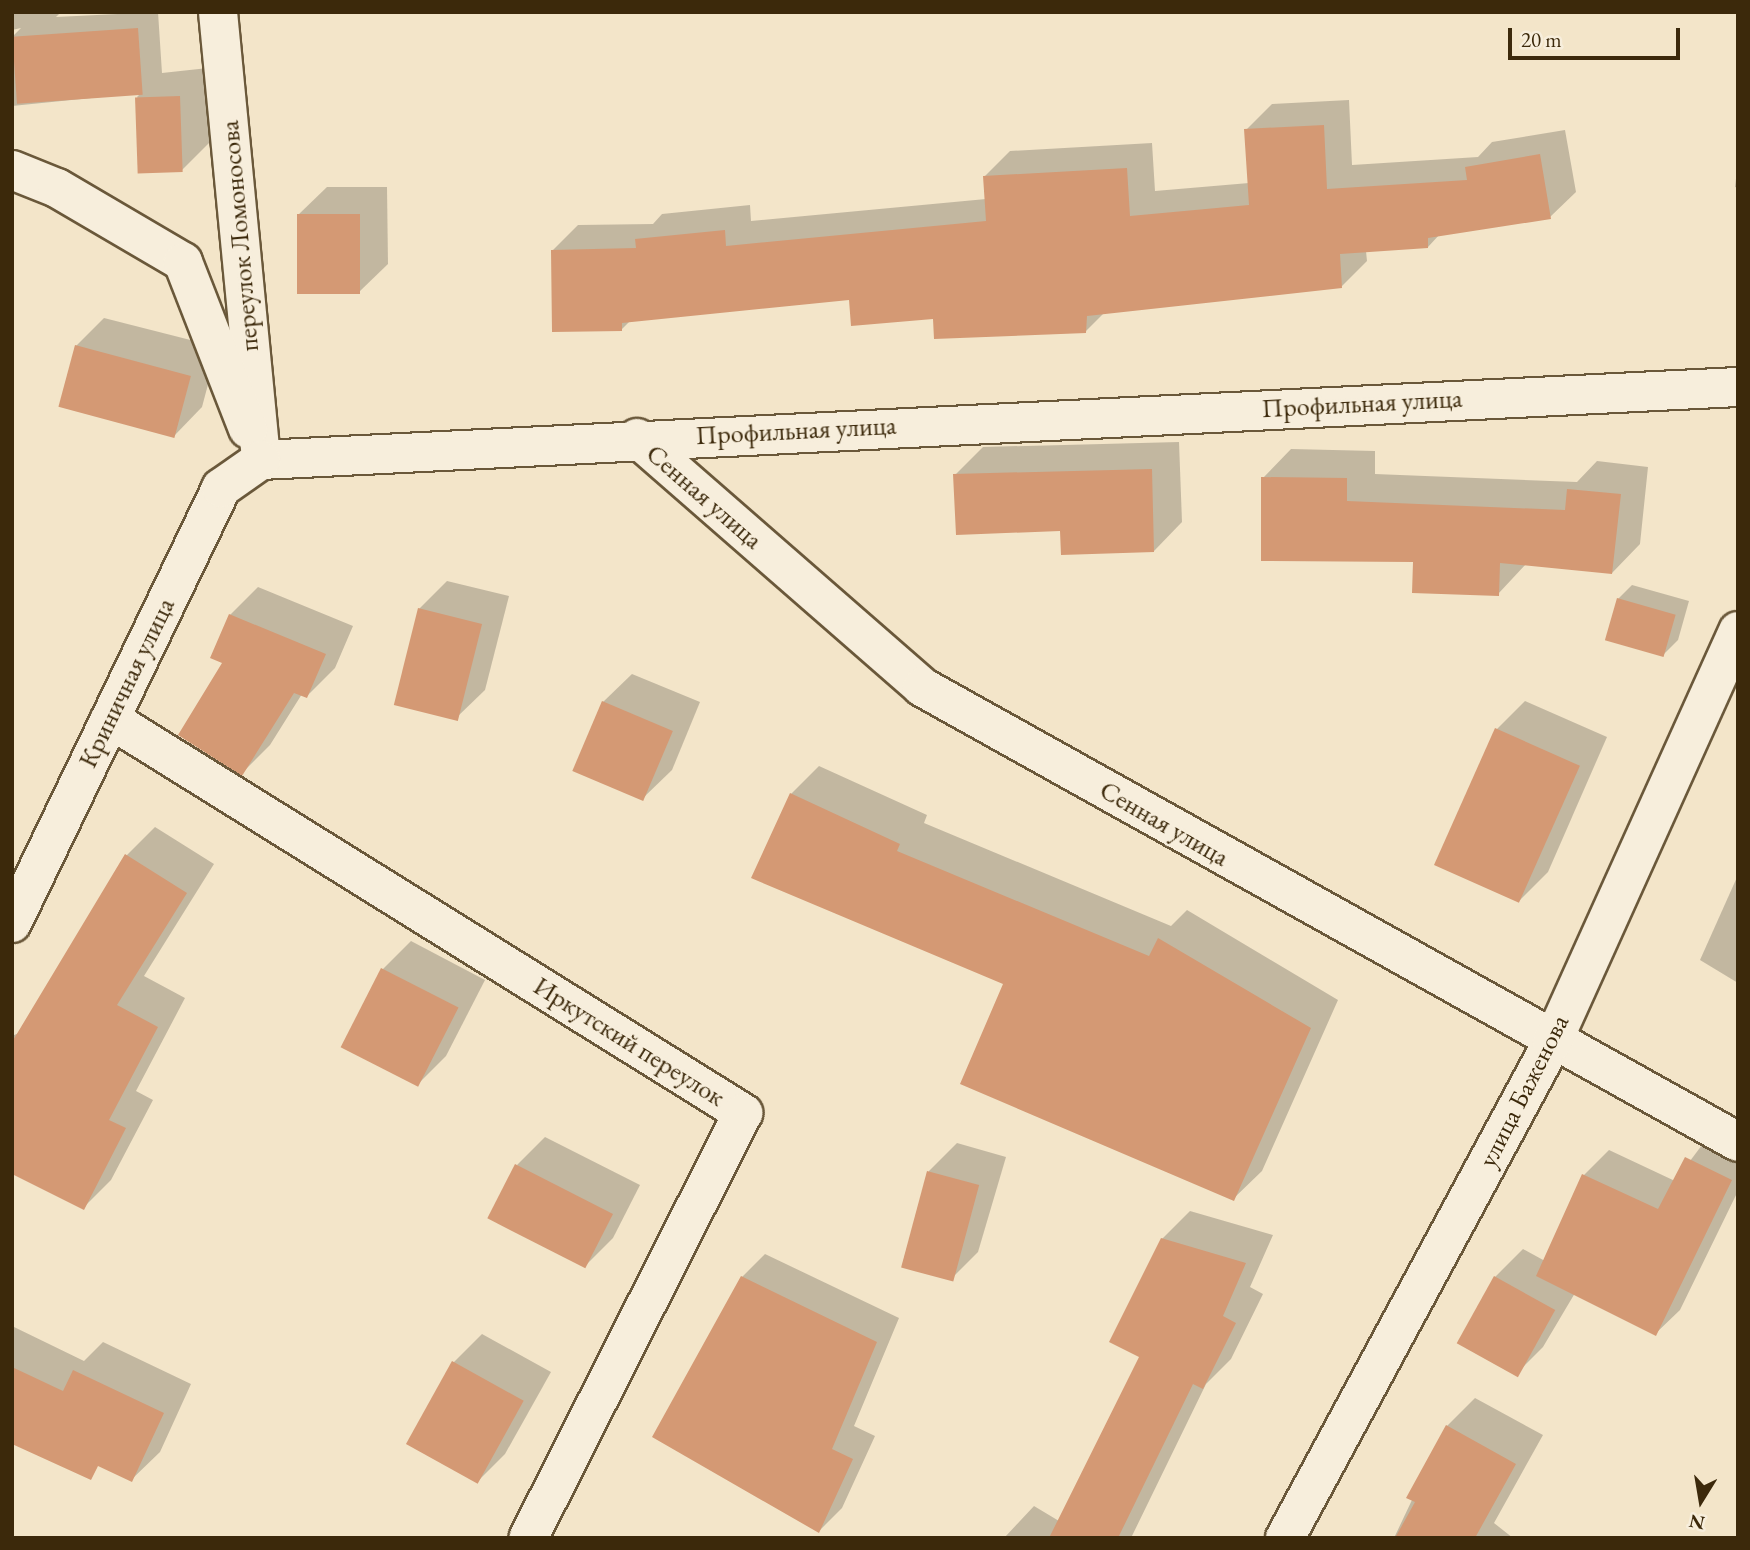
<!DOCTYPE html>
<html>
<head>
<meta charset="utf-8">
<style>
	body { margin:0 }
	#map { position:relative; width:1750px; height:1550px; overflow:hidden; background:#f3e5c9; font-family:"EB Garamond",serif }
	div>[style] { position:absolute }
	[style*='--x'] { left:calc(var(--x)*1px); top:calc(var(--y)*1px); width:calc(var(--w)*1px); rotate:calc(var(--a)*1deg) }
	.shadow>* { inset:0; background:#0003 }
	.building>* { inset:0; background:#d49974; transform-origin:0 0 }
	.roads { filter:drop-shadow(2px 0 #6a583a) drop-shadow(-2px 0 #6a583a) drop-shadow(0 2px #6a583a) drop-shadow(0 -2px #6a583a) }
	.street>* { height:38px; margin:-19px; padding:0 19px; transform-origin:19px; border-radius:19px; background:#f7eedc }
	span { translate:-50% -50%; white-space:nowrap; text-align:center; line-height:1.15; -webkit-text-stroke:5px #f7eedc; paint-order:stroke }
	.street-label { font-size:26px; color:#3c290b }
	.frame { position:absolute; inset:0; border:14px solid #3c290b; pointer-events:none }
	.north { position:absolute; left:1666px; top:1466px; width:70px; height:70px; -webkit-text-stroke:5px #f7eedc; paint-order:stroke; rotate:191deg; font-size:19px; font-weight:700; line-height:28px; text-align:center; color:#3c290b }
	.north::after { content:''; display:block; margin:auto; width:24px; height:32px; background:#3c290b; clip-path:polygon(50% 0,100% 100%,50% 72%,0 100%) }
	.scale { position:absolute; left:1508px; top:28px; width:172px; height:32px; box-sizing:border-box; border:4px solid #3c290b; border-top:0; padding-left:9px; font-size:21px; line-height:24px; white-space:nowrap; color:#3c290b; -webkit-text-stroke:5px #f7eedc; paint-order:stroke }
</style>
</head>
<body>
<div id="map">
	<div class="shadow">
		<div style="clip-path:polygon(12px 12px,61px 12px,56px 17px,158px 12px,162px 73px,208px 68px,210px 142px,182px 170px,137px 97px,141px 93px,12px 106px,12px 37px,21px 28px,12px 30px)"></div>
		<div style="clip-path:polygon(1349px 100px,1352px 165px,1478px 157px,1492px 142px,1565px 130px,1576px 192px,1550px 217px,1440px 234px,1428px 247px,1366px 251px,1367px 261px,1342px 286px,1105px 312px,1086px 331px,935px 317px,850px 298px,630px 321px,621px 330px,553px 250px,578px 225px,653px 224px,662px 214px,750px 205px,751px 221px,986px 199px,984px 177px,1010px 151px,1152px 143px,1155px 191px,1249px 183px,1246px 130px,1272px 104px)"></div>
		<div style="clip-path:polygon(1738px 162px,1738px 188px,1735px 187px)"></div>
		<div style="clip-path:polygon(327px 187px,387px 187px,388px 264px,359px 292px,298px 215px)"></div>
		<div style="clip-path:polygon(104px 318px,218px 347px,202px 407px,174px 436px,76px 346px)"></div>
		<div style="clip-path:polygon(1179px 442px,1182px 522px,1154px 551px,1062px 529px,955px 475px,983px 447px)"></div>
		<div style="clip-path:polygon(1291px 449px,1375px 451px,1375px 474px,1577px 482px,1597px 461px,1648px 467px,1640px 544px,1612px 573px,1526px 564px,1498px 594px,1415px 560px,1263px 478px)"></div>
		<div style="clip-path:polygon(447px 581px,509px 596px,485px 690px,456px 718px,419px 609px)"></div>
		<div style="clip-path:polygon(1632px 585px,1689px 601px,1678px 640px,1664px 654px,1618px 599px)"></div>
		<div style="clip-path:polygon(258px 587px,353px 626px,335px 668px,307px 696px,302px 694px,270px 745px,242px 773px,225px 662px,230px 615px)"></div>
		<div style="clip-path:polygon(632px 674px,700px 702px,672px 770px,643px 798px,603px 702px)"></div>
		<div style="clip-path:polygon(1525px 701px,1607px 737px,1548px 872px,1520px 900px,1497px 729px)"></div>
		<div style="clip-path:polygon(819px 766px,927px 815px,924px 823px,1171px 926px,1187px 910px,1338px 1000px,1262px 1171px,1233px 1199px,1006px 983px,791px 794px)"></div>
		<div style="clip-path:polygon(155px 827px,214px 864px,144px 976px,185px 998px,136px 1091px,153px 1100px,111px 1180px,83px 1208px,12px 1172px,12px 1036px,21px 1032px,127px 855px)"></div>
		<div style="clip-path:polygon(1738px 875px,1738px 983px,1700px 960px)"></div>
		<div style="clip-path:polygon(411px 941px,485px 980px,446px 1056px,418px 1084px,383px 969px)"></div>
		<div style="clip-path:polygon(1711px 1133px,1738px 1147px,1738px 1191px,1680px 1310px,1655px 1334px,1575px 1293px,1543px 1347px,1515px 1375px,1495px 1277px,1523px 1249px,1545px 1261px,1584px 1175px,1609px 1150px,1675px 1181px)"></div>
		<div style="clip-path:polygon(545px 1137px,640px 1185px,613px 1238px,585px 1266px,517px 1165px)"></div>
		<div style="clip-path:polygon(957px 1143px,1006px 1157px,978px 1252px,950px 1280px,902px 1266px,929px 1171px)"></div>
		<div style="clip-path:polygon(1190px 1211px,1273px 1235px,1250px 1287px,1263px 1294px,1231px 1359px,1206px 1384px,1131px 1538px,1004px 1538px,1034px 1506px,1059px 1521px,1141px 1356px,1162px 1239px)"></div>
		<div style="clip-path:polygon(765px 1254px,899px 1318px,854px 1426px,875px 1436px,842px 1508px,819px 1531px,742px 1277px)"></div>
		<div style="clip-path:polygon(12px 1326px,84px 1361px,103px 1342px,191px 1384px,160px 1452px,131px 1480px,12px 1422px)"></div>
		<div style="clip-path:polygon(482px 1334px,551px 1372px,505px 1454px,477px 1482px,408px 1443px,454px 1362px)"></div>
		<div style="clip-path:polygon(1475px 1398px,1543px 1435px,1494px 1523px,1513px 1538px,1394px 1538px,1447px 1426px)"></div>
	</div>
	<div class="building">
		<div style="left:138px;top:28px;width:67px;height:126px;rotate:86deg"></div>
		<div style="left:180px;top:96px;width:76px;height:45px;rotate:88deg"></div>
		<div style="clip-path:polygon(1324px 125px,1327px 189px,1467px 180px,1465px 167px,1540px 154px,1551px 219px,1428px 238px,1428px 248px,1340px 254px,1342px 288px,1087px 316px,1086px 333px,934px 339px,933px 319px,851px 326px,849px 300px,622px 323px,622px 331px,552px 332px,551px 250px,636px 248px,635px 239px,725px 230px,726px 246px,986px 221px,983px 176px,1127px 168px,1130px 216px,1249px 205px,1244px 129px)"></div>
		<div style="left:360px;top:214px;width:80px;height:63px;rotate:90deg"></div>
		<div style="left:75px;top:345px;width:120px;height:64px;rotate:15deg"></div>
		<div style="clip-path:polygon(1152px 469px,1154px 552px,1061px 555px,1060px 531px,956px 535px,953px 474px)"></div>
		<div style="clip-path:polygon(1261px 477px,1347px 478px,1347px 501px,1565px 510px,1567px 489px,1621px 494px,1612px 574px,1500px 563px,1499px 596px,1412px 593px,1413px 562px,1261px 561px)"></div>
		<div style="left:1617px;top:598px;width:61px;height:44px;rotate:16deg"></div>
		<div style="left:418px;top:608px;width:66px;height:100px;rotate:14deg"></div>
		<div style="clip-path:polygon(229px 614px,326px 654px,307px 698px,294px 693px,242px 776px,178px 735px,222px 663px,210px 658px)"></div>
		<div style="left:602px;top:701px;width:77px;height:76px;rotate:23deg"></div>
		<div style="left:1495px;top:728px;width:93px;height:150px;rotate:24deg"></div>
		<div style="clip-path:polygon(790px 793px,900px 844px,897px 851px,1149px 956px,1158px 938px,1311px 1028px,1234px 1201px,960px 1084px,1003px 984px,751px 878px)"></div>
		<div style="clip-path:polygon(125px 854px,187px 893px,117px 1005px,158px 1027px,109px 1120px,126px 1128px,84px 1210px,12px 1174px,12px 1042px)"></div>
		<div style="left:381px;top:968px;width:87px;height:89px;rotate:27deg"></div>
		<div style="clip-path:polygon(1685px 1157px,1732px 1180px,1656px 1336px,1536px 1276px,1582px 1174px,1658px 1209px)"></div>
		<div style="left:515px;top:1164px;width:110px;height:61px;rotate:27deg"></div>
		<div style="left:927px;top:1171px;width:54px;height:100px;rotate:15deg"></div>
		<div style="clip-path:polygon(1161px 1238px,1246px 1263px,1223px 1316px,1236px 1323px,1203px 1389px,1193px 1384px,1118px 1538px,1049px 1538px,1139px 1357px,1109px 1342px)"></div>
		<div style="clip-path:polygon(741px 1276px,877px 1342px,832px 1449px,853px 1459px,819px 1533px,652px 1437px)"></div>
		<div style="left:1494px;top:1276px;width:70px;height:77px;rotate:29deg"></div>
		<div style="left:452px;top:1361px;width:82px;height:95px;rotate:29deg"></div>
		<div style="clip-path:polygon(12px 1367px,63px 1391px,73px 1370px,164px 1413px,132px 1482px,98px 1466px,91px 1480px,12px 1444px)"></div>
		<div style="clip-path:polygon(1446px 1425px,1516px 1464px,1475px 1538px,1395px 1538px,1415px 1502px,1406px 1498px)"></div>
	</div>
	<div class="roads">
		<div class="street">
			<div style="--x:218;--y:12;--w:450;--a:84.5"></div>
			<div style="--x:12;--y:170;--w:48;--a:21.8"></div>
			<div style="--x:57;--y:188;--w:146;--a:30.4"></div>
			<div style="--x:183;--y:262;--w:179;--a:68.7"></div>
			<div style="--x:637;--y:438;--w:378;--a:41.1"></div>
			<div style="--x:922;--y:687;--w:934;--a:29.14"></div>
			<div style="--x:261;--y:460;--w:1479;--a:-2.83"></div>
			<div style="--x:110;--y:719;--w:746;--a:31.9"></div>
			<div style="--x:743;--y:1113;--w:476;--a:116.8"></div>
			<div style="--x:12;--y:923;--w:483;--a:-64.3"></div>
			<div style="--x:221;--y:488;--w:49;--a:-35"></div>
			<div style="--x:1285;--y:1538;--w:562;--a:-61.66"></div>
			<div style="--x:1552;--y:1043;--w:452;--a:-65.7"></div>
		</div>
	</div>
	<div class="street-label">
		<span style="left:240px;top:236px;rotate:-95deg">переулок Ломоносова</span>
		<span style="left:1362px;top:404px;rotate:-3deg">Профильная улица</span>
		<span style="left:796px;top:431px;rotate:-3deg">Профильная улица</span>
		<span style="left:704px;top:497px;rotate:41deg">Сенная улица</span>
		<span style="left:127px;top:683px;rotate:-64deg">Криничная улица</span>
		<span style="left:1164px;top:824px;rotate:30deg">Сенная улица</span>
		<span style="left:629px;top:1042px;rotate:32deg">Иркутский переулок</span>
		<span style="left:1524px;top:1091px;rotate:-63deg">улица Баженова</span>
	</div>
	<div class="frame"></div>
	<div class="north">N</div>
	<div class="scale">20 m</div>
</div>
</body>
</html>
